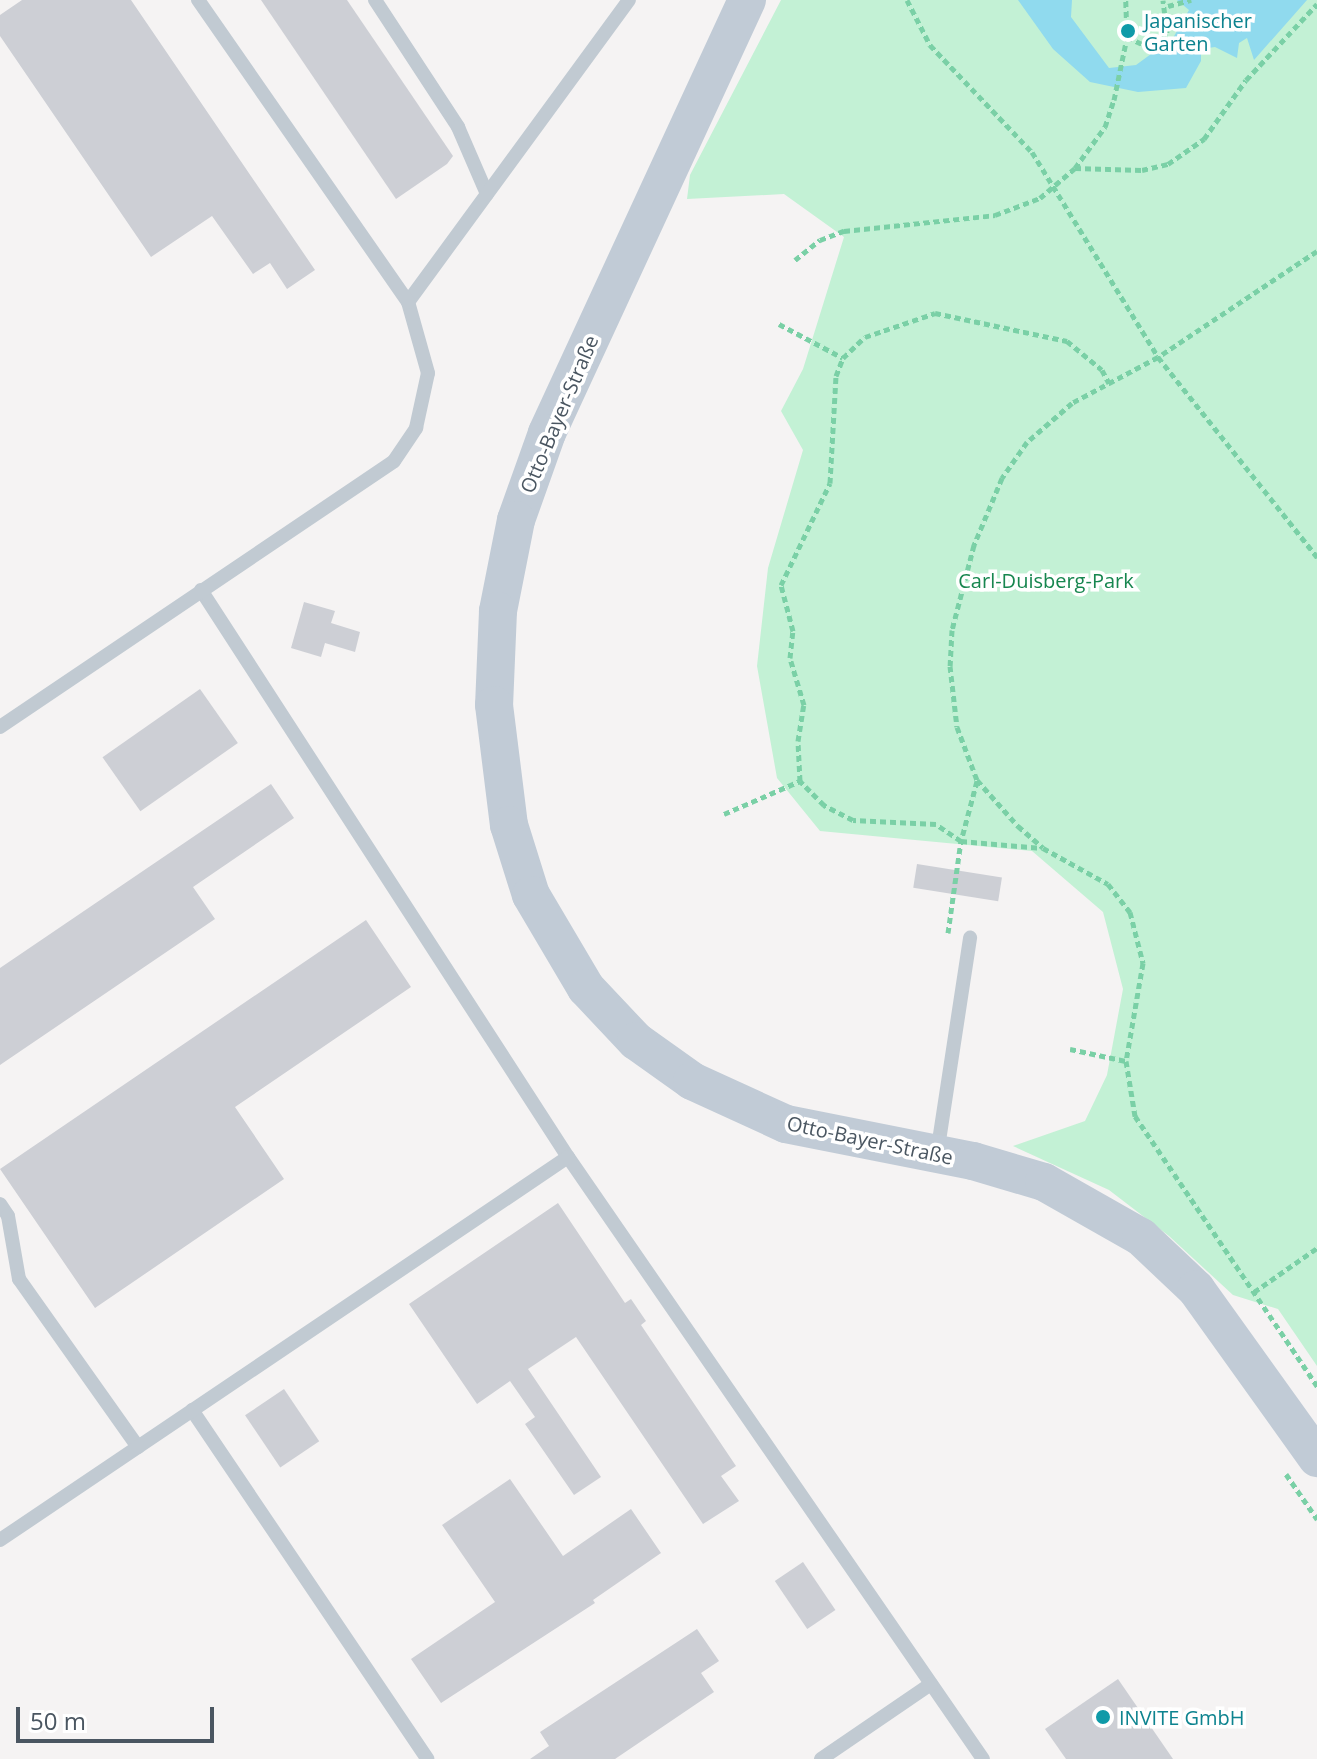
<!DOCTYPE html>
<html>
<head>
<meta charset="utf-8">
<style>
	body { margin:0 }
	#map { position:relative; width:1317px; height:1759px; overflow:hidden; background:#f5f3f3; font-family:"Open Sans",sans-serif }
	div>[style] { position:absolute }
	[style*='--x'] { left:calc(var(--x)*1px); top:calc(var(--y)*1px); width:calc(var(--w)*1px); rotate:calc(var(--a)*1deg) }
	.green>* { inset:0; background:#c3f1d5 }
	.water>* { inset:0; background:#90daee }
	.building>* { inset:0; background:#cdcfd5; transform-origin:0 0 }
	.path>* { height:5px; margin-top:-2.5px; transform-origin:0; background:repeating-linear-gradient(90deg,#7ad0a6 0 6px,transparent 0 10px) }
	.lane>* { height:14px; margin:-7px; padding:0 7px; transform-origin:7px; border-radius:7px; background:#c1cad2 }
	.secondary>* { height:38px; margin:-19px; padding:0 19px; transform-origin:19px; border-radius:19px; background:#c1cbd6 }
	.dots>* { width:22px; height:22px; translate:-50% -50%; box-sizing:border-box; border:4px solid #fff; border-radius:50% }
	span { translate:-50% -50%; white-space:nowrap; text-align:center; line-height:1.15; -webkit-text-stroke:7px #fff; paint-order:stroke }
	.culture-label { font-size:20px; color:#0d838f }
	.left { translate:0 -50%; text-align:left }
	.street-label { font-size:20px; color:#4a5661 }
	.park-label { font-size:20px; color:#17864f }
	.scale { position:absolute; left:16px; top:1707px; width:198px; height:36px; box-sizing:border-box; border:4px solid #4a5661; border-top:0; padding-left:10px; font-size:24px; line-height:28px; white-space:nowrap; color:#4a5661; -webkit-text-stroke:6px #fff; paint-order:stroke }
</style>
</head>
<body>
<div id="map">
	<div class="green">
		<div style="clip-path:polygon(781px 0,1317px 0,1317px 1366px,1278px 1309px,1233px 1295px,1169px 1236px,1109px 1190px,1013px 1146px,1085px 1121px,1107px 1075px,1123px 989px,1103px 912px,1032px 851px,820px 831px,777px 778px,757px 666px,768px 568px,803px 450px,781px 411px,803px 369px,844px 237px,784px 194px,687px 199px,690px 175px)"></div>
	</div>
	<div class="water">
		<div style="clip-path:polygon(1018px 0,1072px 0,1071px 17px,1109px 68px,1136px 65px,1173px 38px,1189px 10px,1177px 0,1307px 0,1254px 60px,1247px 38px,1239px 43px,1237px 58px,1215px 47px,1201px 49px,1201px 61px,1186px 88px,1138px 92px,1090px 82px,1053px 49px)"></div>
	</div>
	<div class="building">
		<div style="clip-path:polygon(22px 0,131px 0,315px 270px,287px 289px,270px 263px,253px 274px,212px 216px,151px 257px,0 36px,0 15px)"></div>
		<div style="clip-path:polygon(261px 0,347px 0,453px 156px,447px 164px,396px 199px)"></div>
		<div style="clip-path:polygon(304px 602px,335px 611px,331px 623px,360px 632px,355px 652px,325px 643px,321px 657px,291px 648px)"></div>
		<div style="left:200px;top:689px;width:66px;height:119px;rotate:55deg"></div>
		<div style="clip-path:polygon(271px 784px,294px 818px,193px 887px,215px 919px,0 1065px,0 968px)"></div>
		<div style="left:917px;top:864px;width:86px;height:24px;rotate:9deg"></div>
		<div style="clip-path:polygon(366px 920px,411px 987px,235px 1107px,284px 1179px,95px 1308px,0 1169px)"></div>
		<div style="clip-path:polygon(558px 1203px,625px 1303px,631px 1299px,646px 1321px,641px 1325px,736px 1466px,721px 1476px,739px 1501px,703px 1524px,576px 1337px,528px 1369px,601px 1477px,574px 1495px,525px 1424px,535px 1417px,510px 1381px,477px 1404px,409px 1304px)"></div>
		<div style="left:284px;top:1389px;width:63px;height:47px;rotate:56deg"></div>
		<div style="clip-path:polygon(510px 1479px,563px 1556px,631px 1509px,661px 1553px,593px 1600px,595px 1603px,441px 1703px,411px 1659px,495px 1602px,442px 1525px)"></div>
		<div style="left:803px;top:1562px;width:58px;height:34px;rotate:56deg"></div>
		<div style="clip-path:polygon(697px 1629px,719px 1661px,701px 1673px,714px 1692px,615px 1759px,530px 1759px,549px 1746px,540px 1732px)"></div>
		<div style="clip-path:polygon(1118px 1679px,1173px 1759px,1066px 1759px,1045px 1729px)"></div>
	</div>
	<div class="path">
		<div style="--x:907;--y:0;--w:51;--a:62.9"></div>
		<div style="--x:930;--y:45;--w:148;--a:46.4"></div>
		<div style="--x:1032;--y:152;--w:241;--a:58.4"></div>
		<div style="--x:1158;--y:357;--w:256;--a:51.5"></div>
		<div style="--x:1168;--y:6;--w:24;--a:-15"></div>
		<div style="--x:1127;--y:37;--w:19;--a:25"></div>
		<div style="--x:1144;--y:45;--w:26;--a:-28"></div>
		<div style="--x:1167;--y:33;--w:33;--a:-97"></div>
		<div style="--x:1075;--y:168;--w:51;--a:-53.8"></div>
		<div style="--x:1105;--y:127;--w:28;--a:-72"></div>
		<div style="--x:1114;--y:100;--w:64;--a:-78.3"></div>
		<div style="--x:1127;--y:37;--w:37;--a:-92"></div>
		<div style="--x:1317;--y:251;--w:191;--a:146.3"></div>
		<div style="--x:1158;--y:357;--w:98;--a:151.9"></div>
		<div style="--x:1072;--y:403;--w:60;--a:139.1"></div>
		<div style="--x:1027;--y:442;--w:44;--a:124.8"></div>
		<div style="--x:1002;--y:478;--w:73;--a:112.7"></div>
		<div style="--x:974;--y:545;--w:88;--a:104.5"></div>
		<div style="--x:952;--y:630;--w:36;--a:93"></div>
		<div style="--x:950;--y:666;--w:61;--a:83.5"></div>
		<div style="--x:957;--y:727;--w:57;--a:69.3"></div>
		<div style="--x:977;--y:780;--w:62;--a:48.3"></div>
		<div style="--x:1018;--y:826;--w:33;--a:41"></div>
		<div style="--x:1043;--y:848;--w:74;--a:29"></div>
		<div style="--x:1108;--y:884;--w:36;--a:52"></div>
		<div style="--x:1130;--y:912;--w:53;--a:75.7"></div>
		<div style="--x:1143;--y:963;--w:99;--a:99.8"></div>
		<div style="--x:1126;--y:1061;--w:56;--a:80.7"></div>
		<div style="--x:1135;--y:1116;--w:326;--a:56"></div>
		<div style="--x:795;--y:260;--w:32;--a:-39"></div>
		<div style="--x:820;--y:240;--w:26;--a:-21"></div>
		<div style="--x:844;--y:231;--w:152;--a:-6"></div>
		<div style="--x:995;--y:215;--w:48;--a:-20.7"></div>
		<div style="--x:1040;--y:198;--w:46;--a:-40.6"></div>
		<div style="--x:1075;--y:168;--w:67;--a:1.7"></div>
		<div style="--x:1142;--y:170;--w:27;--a:-13"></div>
		<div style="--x:1168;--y:164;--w:44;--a:-34.8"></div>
		<div style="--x:1204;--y:139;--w:72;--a:-54.6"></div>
		<div style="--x:1246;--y:80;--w:104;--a:-46.9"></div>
		<div style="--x:779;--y:324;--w:72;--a:28"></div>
		<div style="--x:977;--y:781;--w:62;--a:104.9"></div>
		<div style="--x:961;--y:841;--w:30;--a:-146"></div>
		<div style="--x:936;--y:824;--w:83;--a:-177.2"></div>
		<div style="--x:853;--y:820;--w:33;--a:-153"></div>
		<div style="--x:824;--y:805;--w:34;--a:-135"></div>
		<div style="--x:800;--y:781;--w:40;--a:-92.9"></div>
		<div style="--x:798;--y:741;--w:36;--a:-81"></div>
		<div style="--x:804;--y:705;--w:49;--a:-106.6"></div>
		<div style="--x:790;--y:658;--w:27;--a:-84"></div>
		<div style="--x:793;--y:631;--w:48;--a:-104.6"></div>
		<div style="--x:781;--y:585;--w:113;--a:-64.3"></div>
		<div style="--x:830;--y:483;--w:107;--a:-86.8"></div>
		<div style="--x:836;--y:376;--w:19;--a:-69"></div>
		<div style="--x:843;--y:358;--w:30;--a:-44"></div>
		<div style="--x:865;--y:337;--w:74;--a:-18.9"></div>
		<div style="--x:935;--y:313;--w:135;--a:12"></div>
		<div style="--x:1067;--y:341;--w:45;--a:39.6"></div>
		<div style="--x:1102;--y:370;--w:15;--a:62"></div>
		<div style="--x:724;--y:814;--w:83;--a:-23.5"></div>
		<div style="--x:948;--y:933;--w:93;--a:-82"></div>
		<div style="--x:961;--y:841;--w:81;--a:4.9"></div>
		<div style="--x:1070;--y:1049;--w:57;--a:12.1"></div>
		<div style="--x:1254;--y:1292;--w:77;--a:-34.9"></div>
		<div style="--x:1286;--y:1474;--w:55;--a:55.4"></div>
	</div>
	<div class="lane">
		<div style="--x:375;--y:0;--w:152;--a:56.8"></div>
		<div style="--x:458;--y:127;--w:73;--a:66.6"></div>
		<div style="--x:408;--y:302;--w:374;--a:-53.8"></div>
		<div style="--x:201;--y:590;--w:675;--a:57.09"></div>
		<div style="--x:568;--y:1157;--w:731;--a:55.42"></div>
		<div style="--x:0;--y:727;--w:475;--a:-34"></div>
		<div style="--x:394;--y:461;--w:40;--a:-56"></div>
		<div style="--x:416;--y:428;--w:56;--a:-77.7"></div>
		<div style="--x:428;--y:373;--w:74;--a:-105.7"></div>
		<div style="--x:408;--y:302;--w:368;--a:-124.8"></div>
		<div style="--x:937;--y:1154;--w:219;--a:-81.3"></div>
		<div style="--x:0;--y:1204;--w:14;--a:56"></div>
		<div style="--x:8;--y:1216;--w:64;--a:80.1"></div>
		<div style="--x:19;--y:1279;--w:206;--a:54.7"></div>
		<div style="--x:192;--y:1410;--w:421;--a:56"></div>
		<div style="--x:0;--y:1540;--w:685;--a:-33.99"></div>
		<div style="--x:821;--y:1759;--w:133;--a:-34.3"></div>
	</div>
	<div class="secondary">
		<div style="--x:747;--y:0;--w:477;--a:114.8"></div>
		<div style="--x:547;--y:433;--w:92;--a:109.6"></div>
		<div style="--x:516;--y:520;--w:93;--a:101.2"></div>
		<div style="--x:498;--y:611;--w:94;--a:92.4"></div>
		<div style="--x:494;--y:705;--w:121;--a:82.9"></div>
		<div style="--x:509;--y:825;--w:73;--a:72.6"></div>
		<div style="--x:531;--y:895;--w:108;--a:59.4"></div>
		<div style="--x:586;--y:988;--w:73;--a:46.7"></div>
		<div style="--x:636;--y:1041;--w:69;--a:35.5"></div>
		<div style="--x:692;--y:1081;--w:103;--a:24.6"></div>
		<div style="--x:786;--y:1124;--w:191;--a:11.2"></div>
		<div style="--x:973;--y:1161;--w:74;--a:16.5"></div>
		<div style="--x:1044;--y:1182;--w:112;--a:29.6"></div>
		<div style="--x:1141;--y:1237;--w:76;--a:43.4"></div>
		<div style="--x:1196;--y:1289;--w:208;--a:54.4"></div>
	</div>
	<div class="dots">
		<div style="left:1128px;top:31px;background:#0f9aa8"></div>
		<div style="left:1103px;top:1717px;background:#0f9aa8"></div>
	</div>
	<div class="culture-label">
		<span class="left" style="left:1144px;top:32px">Japanischer<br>Garten</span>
		<span class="left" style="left:1119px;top:1717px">INVITE GmbH</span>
	</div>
	<div class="street-label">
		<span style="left:559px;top:414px;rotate:-67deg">Otto-Bayer-Straße</span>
		<span style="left:870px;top:1140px;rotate:12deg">Otto-Bayer-Straße</span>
	</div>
	<div class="park-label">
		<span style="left:1046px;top:580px">Carl-Duisberg-Park</span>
	</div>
	<div class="scale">50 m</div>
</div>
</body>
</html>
